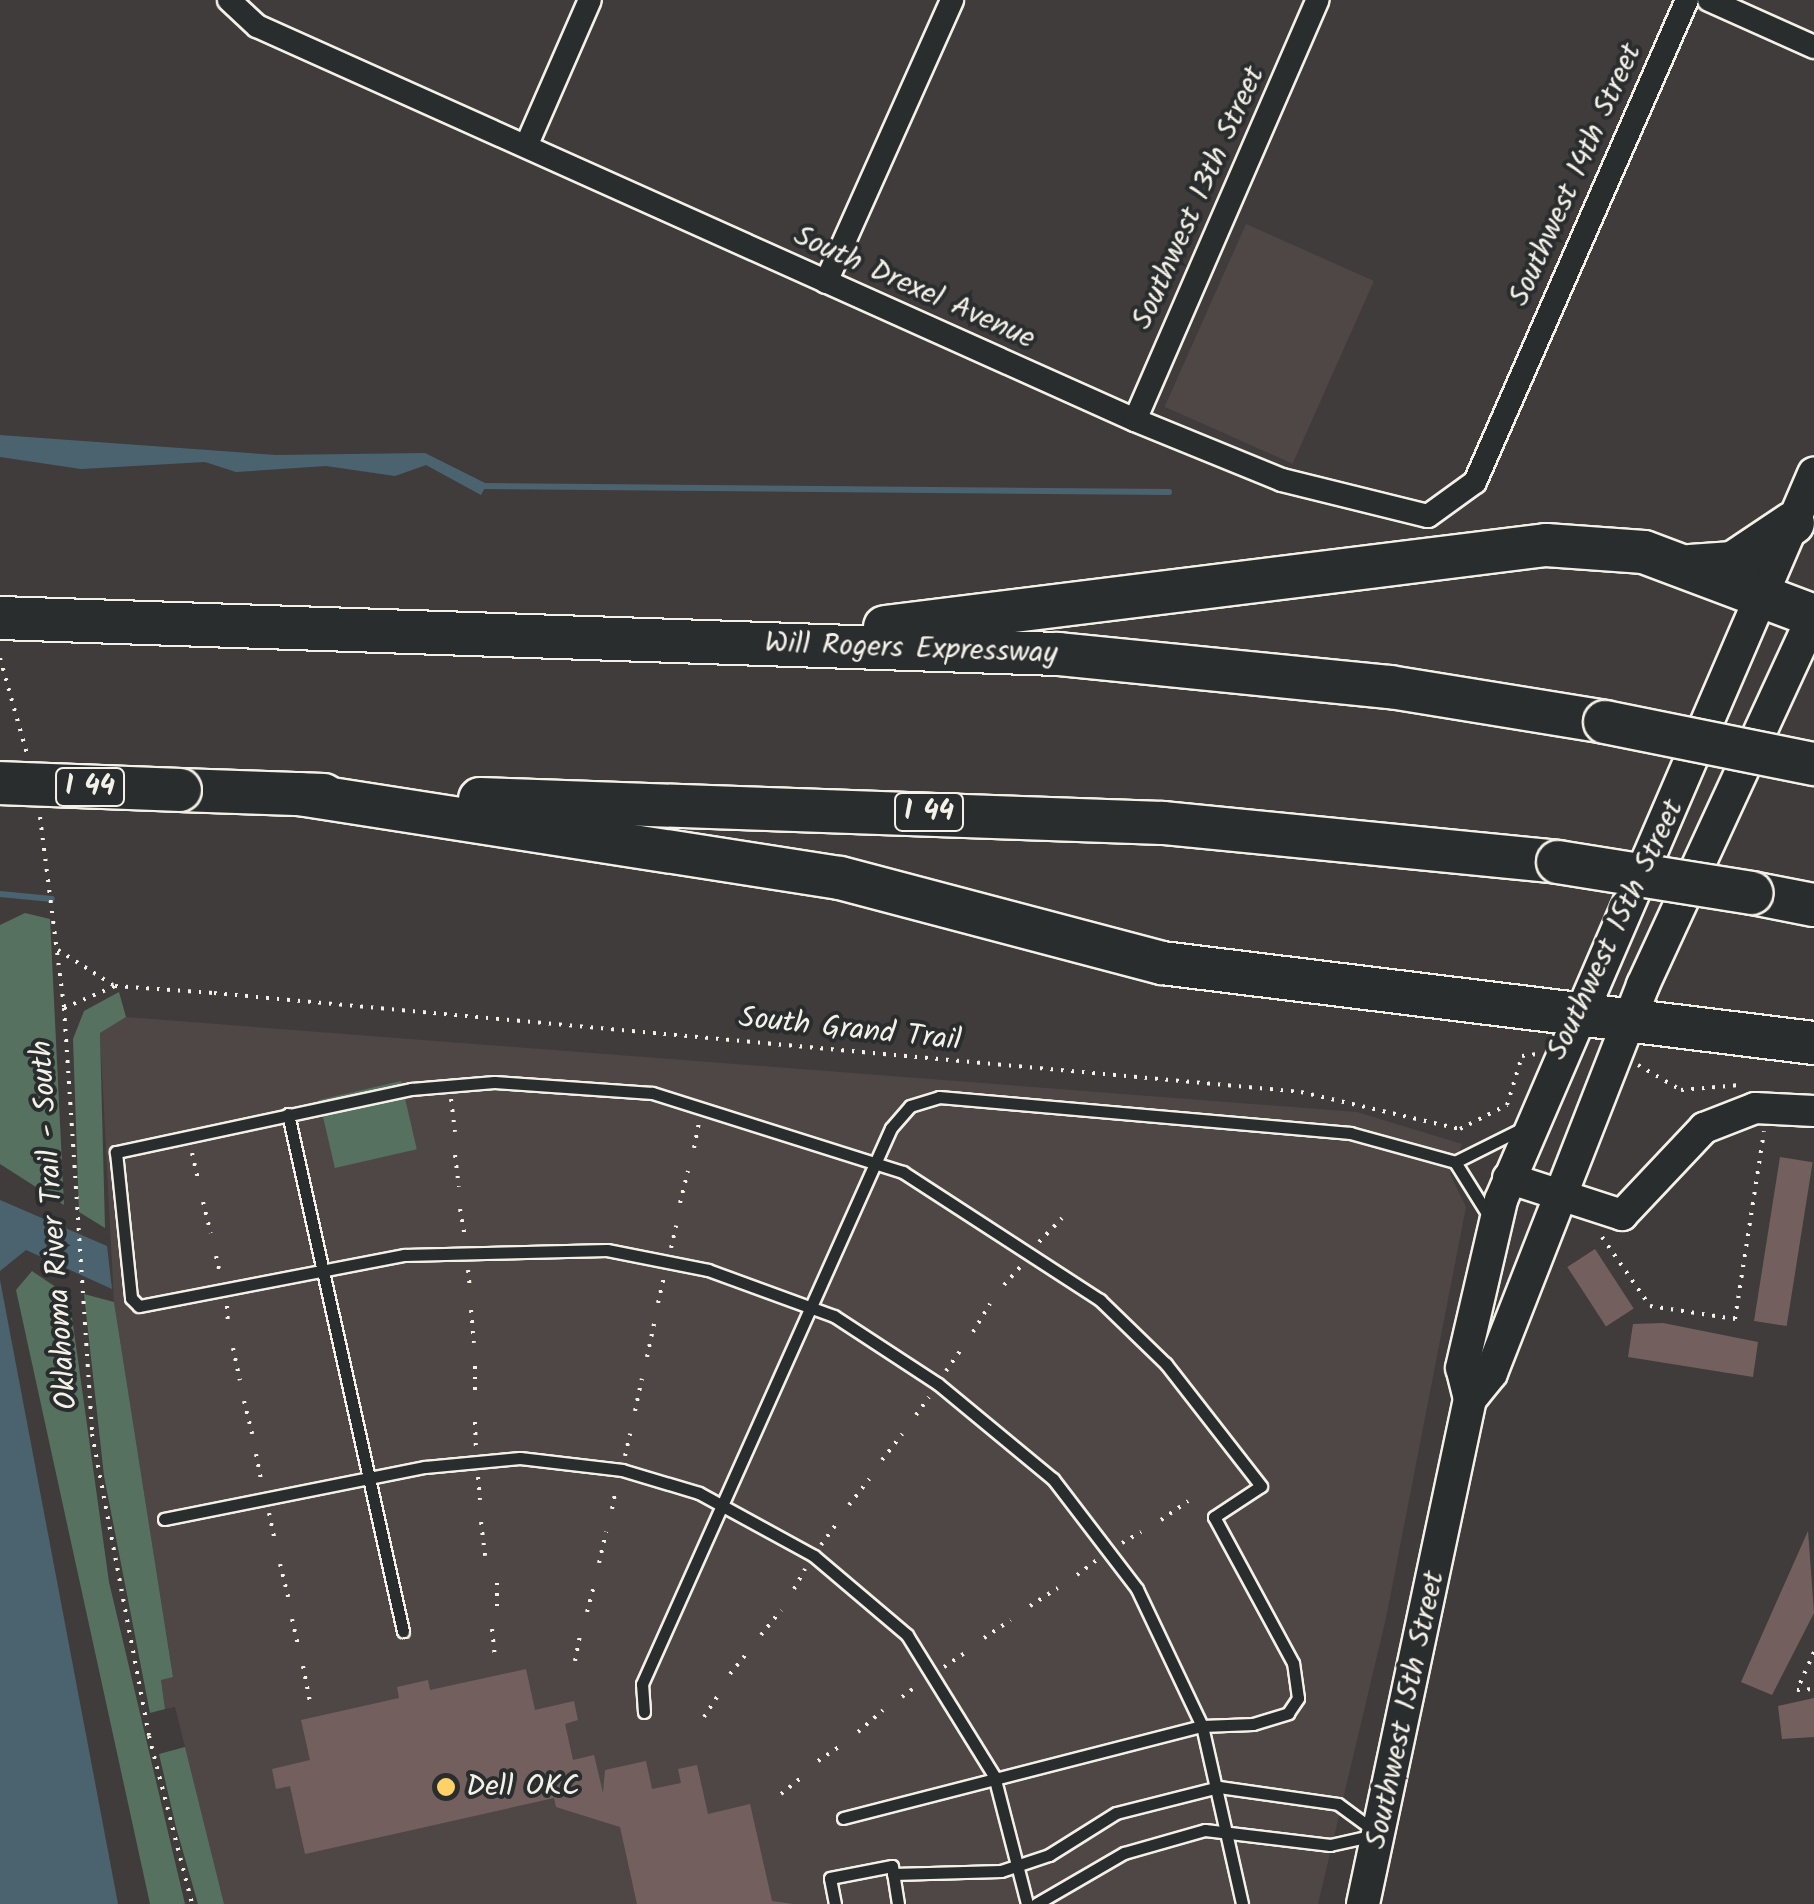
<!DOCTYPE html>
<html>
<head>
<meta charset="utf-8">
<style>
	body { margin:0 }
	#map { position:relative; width:1814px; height:1904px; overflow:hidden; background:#403c3c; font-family:Kalam,sans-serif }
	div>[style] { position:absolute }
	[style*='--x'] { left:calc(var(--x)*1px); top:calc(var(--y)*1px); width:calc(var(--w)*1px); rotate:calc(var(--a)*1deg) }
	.built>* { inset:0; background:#4f4746; transform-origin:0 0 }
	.green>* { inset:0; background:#567160; transform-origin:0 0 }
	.water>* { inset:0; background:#4b636f }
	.stream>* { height:6px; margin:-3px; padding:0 3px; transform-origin:3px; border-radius:3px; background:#4b636f }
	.building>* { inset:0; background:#73605e; transform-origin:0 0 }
	.path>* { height:4px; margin-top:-2px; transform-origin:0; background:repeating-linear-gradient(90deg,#f4f1e8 0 2.5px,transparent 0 10.5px) }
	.roads { filter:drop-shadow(2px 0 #f4f1e8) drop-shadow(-2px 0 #f4f1e8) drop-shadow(0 2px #f4f1e8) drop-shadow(0 -2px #f4f1e8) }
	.service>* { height:11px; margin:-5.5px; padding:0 5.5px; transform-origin:5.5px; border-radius:5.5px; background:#2a2d2e }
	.minor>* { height:22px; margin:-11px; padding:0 11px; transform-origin:11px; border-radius:11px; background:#2a2d2e }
	.tertiary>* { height:30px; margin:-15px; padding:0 15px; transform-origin:15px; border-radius:15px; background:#2a2d2e }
	.secondary>* { height:32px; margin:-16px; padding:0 16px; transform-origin:16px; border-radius:16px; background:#2a2d2e }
	.motorway>* { height:42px; margin:-21px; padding:0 21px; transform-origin:21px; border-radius:21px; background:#2a2d2e }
	.bridges { filter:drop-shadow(2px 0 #f4f1e8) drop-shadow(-2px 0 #f4f1e8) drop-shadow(0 2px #f4f1e8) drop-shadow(0 -2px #f4f1e8) }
	.motorway-bridge>* { height:42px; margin:-21px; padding:0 21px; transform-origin:21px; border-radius:21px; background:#2a2d2e }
	.dots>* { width:28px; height:28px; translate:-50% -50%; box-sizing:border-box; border:5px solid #2a2d2e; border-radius:50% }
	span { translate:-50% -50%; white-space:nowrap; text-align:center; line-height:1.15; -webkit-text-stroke:8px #2a2d2e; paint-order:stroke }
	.shield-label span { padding:2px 8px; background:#2a2d2e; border:2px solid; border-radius:8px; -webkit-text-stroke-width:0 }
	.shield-label { font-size:28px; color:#f4f1e8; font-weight:700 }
	.street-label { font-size:30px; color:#f4f1e8 }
	.poi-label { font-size:30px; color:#f4f1e8 }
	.left { translate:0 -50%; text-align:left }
</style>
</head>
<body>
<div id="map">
	<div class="built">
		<div style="left:1246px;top:224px;width:140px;height:200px;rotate:24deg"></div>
		<div style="clip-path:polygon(126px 1017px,1357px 1112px,1462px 1144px,1450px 1174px,1466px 1207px,1386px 1618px,1318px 1904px,224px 1904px,175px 1707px,165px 1709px,161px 1680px,173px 1676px,114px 1302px,100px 1033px)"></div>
	</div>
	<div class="green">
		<div style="clip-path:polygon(25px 913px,50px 919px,64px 1205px,0 1164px,0 925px)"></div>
		<div style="clip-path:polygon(119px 992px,126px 1017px,100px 1033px,105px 1228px,79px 1212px,73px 1039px,84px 1011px)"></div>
		<div style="left:401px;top:1081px;width:70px;height:84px;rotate:77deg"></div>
		<div style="clip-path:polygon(32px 1271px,69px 1296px,109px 1582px,185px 1904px,150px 1904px,16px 1290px)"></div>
		<div style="clip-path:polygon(84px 1294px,114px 1302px,173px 1677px,161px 1680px,165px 1709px,150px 1713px,104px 1476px)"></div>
		<div style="clip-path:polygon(185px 1747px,224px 1904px,198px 1904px,176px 1827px,159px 1754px)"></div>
	</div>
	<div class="water">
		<div style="clip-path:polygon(0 435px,276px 455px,425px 453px,487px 484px,481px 495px,426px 465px,395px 476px,326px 466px,236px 472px,205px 462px,81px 469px,0 457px)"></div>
		<div style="clip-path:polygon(0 1200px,107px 1246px,112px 1289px,26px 1250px,0 1271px)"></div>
		<div style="clip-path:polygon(0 1280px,118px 1904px,0 1904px)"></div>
	</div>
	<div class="stream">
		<div style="--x:480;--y:486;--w:689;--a:0.5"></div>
		<div style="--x:0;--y:894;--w:52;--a:5.5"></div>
	</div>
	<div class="building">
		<div style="left:1780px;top:1157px;width:33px;height:166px;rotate:9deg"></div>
		<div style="left:1595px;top:1249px;width:71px;height:33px;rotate:57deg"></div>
		<div style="clip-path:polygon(1663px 1323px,1758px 1342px,1753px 1377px,1628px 1357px,1633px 1324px)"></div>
		<div style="clip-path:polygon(1808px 1531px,1814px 1613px,1772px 1695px,1741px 1682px)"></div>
		<div style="clip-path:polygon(526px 1669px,535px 1710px,574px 1701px,578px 1720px,565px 1724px,573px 1760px,594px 1755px,603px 1793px,605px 1770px,646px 1761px,652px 1789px,681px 1783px,678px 1769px,697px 1765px,708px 1814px,750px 1804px,772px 1901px,793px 1904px,637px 1904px,620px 1827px,556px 1807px,554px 1798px,305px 1854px,290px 1786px,276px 1789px,272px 1769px,310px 1760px,301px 1720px,399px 1698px,397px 1687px,428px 1680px,430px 1690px)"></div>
		<div style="clip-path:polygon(1814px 1698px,1814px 1737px,1782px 1739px,1778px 1706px)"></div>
	</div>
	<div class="path">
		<div style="--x:0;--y:658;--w:100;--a:74.3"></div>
		<div style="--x:40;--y:817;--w:193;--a:82.8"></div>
		<div style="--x:64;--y:1008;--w:427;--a:86.2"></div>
		<div style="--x:92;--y:1434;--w:307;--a:79.3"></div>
		<div style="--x:149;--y:1736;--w:173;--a:75.6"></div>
		<div style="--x:58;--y:950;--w:65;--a:32.5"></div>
		<div style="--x:64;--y:1008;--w:56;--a:-23.3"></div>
		<div style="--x:115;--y:986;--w:99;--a:4"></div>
		<div style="--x:214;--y:993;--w:1091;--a:5.2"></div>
		<div style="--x:1301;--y:1092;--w:163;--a:13.1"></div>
		<div style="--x:1460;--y:1129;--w:53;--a:-27.1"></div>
		<div style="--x:1507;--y:1105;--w:51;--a:-73"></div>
		<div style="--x:1522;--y:1056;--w:15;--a:-8"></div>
		<div style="--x:1638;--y:1065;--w:50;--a:30.2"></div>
		<div style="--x:1681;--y:1090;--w:59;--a:-4.8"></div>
		<div style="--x:451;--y:1099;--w:33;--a:83"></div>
		<div style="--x:694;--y:1148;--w:25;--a:-79"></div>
		<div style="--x:192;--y:1153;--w:26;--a:77"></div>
		<div style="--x:455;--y:1155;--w:32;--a:83"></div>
		<div style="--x:203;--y:1202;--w:32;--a:76"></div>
		<div style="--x:680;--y:1203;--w:33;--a:-76"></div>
		<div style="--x:460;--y:1209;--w:28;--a:80"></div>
		<div style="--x:1602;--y:1237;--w:84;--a:55.2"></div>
		<div style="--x:1650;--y:1306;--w:86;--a:8.7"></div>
		<div style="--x:1735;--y:1319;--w:190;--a:-81.2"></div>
		<div style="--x:1039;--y:1242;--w:33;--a:-46"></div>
		<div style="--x:671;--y:1248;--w:23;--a:-77"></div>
		<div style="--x:216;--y:1256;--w:17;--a:77"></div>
		<div style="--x:468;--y:1270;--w:18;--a:84"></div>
		<div style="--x:1004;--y:1285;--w:27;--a:-48"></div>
		<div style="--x:658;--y:1303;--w:26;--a:-77"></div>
		<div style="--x:227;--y:1306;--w:19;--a:87"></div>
		<div style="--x:471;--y:1310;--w:33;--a:85"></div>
		<div style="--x:973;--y:1332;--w:33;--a:-59"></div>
		<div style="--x:233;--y:1348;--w:33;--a:78"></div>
		<div style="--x:647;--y:1357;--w:34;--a:-78"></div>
		<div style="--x:475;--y:1366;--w:32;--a:90"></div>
		<div style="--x:946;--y:1371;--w:24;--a:-55"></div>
		<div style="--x:244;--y:1401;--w:34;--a:76"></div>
		<div style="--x:635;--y:1411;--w:33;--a:-78"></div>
		<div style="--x:916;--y:1415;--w:22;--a:-54"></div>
		<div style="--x:475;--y:1422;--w:25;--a:88"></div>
		<div style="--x:256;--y:1454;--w:31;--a:79"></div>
		<div style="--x:625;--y:1456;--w:23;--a:-77"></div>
		<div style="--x:882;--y:1460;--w:33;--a:-52"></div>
		<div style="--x:478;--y:1477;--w:23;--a:85"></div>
		<div style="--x:849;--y:1505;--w:33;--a:-52"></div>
		<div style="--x:612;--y:1509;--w:15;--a:-79"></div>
		<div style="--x:269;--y:1513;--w:30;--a:78"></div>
		<div style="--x:1161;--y:1520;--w:33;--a:-35"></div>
		<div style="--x:481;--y:1522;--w:34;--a:83"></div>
		<div style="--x:1122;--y:1543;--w:22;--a:-30"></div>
		<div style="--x:821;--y:1545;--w:26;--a:-54"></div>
		<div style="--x:599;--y:1563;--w:32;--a:-77"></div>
		<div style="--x:280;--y:1564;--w:34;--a:76"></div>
		<div style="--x:1077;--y:1575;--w:25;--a:-37"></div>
		<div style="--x:794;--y:1589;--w:23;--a:-61"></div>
		<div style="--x:497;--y:1606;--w:27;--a:-90"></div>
		<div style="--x:1030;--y:1606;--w:33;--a:-33"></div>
		<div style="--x:587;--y:1612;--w:27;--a:-75"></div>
		<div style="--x:292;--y:1619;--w:27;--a:77"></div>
		<div style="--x:492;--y:1629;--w:28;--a:84"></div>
		<div style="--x:761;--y:1635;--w:32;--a:-51"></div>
		<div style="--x:984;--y:1638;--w:32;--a:-34"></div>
		<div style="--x:1814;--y:1652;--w:42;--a:114.1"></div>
		<div style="--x:1797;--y:1690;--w:17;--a:-3"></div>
		<div style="--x:575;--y:1661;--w:26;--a:-79"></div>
		<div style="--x:303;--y:1666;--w:36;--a:79"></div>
		<div style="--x:944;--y:1667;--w:27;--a:-34"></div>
		<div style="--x:730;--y:1674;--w:28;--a:-51"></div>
		<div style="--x:902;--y:1697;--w:20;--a:-37"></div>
		<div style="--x:704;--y:1717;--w:27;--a:-57"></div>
		<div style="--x:858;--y:1732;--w:33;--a:-41"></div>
		<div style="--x:818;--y:1761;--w:27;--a:-34"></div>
		<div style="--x:781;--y:1794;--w:26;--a:-39"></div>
	</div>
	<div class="roads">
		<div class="service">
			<div style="--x:288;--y:1114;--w:530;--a:77.46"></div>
			<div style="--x:1490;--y:1218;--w:66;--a:-122"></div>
			<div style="--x:1455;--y:1162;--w:74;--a:-26.6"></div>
			<div style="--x:164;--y:1519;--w:266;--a:-11.3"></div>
			<div style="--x:425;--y:1467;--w:95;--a:-5.4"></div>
			<div style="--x:520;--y:1458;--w:103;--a:6.7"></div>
			<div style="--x:622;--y:1470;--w:80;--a:16.6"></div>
			<div style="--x:699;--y:1493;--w:131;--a:28.7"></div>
			<div style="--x:814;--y:1556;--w:122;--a:40.3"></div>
			<div style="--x:907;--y:1635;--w:166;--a:58.3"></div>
			<div style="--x:994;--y:1776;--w:132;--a:75.5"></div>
			<div style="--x:644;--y:1712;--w:28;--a:-94"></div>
			<div style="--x:642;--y:1684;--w:609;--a:-65.88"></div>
			<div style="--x:891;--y:1128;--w:29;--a:-49"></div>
			<div style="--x:910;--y:1106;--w:30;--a:-17"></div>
			<div style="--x:939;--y:1097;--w:413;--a:5"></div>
			<div style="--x:1350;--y:1133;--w:109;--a:15.4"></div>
			<div style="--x:843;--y:1818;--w:371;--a:-14.4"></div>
			<div style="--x:1202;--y:1726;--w:51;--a:-2.2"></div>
			<div style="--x:1253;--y:1724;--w:37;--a:-17"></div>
			<div style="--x:1288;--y:1713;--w:18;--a:-56"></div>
			<div style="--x:1298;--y:1698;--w:35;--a:-98"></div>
			<div style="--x:1293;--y:1663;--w:166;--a:-118.4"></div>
			<div style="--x:1214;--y:1517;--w:56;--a:-33.4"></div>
			<div style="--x:1261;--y:1486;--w:155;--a:-127.9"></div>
			<div style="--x:1166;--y:1364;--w:92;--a:-135.9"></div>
			<div style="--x:1100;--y:1300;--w:235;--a:-147"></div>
			<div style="--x:903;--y:1172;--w:263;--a:-162.5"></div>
			<div style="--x:652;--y:1093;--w:158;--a:-176"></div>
			<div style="--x:494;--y:1082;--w:83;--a:175.2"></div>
			<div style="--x:411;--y:1089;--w:302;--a:167.9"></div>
			<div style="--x:116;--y:1152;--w:147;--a:84.1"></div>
			<div style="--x:131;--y:1298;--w:11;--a:45"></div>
			<div style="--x:139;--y:1306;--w:270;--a:-10.9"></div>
			<div style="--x:404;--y:1255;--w:203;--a:-1.4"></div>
			<div style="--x:607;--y:1250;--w:103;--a:11.2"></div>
			<div style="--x:708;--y:1270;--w:134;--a:20.1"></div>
			<div style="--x:834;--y:1316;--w:124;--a:33.2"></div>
			<div style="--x:938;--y:1384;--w:149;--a:39.6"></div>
			<div style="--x:1053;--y:1479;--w:138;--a:52.6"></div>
			<div style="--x:1137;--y:1589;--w:152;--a:64.6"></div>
			<div style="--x:1202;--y:1726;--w:182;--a:77.3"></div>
			<div style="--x:893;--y:1874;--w:108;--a:-1.6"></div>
			<div style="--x:1001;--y:1871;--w:51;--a:-18.4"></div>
			<div style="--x:1049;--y:1855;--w:79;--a:-32.1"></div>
			<div style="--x:1116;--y:1813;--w:106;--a:-14.2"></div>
			<div style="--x:1219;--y:1787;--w:120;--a:8.1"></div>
			<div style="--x:1338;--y:1804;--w:42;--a:36.3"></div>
			<div style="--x:835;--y:1904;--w:26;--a:-101"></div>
			<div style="--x:830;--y:1878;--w:63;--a:-11"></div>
			<div style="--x:892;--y:1866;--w:38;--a:81"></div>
			<div style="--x:1036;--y:1904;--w:102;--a:-30.1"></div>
			<div style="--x:1124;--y:1853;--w:84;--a:-15.9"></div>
			<div style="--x:1205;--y:1830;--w:126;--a:6.8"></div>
			<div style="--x:1330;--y:1845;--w:42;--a:-12.4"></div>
		</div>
		<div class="minor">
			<div style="--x:229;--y:0;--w:38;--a:43"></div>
			<div style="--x:257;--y:26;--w:962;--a:24.17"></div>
			<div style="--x:1135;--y:420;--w:159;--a:22.2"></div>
			<div style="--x:1282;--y:480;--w:150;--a:13.9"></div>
			<div style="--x:1428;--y:516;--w:58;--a:-35.9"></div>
			<div style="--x:1475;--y:482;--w:527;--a:-66.26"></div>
			<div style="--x:1709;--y:0;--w:115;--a:24.1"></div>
			<div style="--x:527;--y:144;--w:157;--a:-66.4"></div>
			<div style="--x:826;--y:282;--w:309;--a:-65.9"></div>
			<div style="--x:1135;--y:420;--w:458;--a:-66.5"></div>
		</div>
		<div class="tertiary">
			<div style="--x:1508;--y:1178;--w:120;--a:18"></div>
			<div style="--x:1622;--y:1215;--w:120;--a:-46.7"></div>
			<div style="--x:1704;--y:1128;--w:55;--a:-21.4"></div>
			<div style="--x:1755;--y:1108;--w:59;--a:2.9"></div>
		</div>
		<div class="secondary">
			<div style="--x:1470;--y:1399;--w:33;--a:-51"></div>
			<div style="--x:1491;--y:1373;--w:417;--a:-68.6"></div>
			<div style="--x:1643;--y:985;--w:408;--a:-65.2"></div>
			<div style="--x:1363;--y:1904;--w:516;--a:-78.04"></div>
			<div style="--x:1470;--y:1399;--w:32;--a:-104"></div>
			<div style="--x:1462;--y:1368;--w:172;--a:-76.9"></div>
			<div style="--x:1501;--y:1200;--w:791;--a:-66.68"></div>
		</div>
		<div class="motorway">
			<div style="--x:1690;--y:566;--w:43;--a:-4"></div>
			<div style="--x:1733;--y:563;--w:72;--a:-33.7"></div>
			<div style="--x:0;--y:618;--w:1059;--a:1.95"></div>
			<div style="--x:1058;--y:654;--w:334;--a:5.7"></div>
			<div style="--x:1390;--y:687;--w:218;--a:9.2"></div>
			<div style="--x:885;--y:627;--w:666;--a:-7.07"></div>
			<div style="--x:1546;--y:545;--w:98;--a:4.1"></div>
			<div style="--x:1644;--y:552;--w:182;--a:20.6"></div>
			<div style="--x:180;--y:790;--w:144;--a:2"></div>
			<div style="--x:299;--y:794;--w:547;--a:8.83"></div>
			<div style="--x:840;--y:878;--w:333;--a:14.8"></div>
			<div style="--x:1162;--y:963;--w:657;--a:7"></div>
			<div style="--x:480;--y:799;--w:683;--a:2.01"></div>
			<div style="--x:1163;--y:823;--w:397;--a:5.6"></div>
			<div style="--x:1752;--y:893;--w:63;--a:11"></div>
		</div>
	</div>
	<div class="bridges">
		<div class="motorway-bridge">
			<div style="--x:1605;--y:722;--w:213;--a:11.4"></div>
			<div style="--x:0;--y:783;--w:180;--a:2.2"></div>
			<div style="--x:1558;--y:862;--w:196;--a:9.1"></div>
		</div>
	</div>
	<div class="dots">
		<div style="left:446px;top:1787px;background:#ffd166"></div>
	</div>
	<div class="shield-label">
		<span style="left:90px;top:787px">I 44</span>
		<span style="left:929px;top:812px">I 44</span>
	</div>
	<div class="street-label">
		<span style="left:1576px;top:175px;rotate:-66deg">Southwest 14th Street</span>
		<span style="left:1199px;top:198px;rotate:-66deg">Southwest 13th Street</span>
		<span style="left:914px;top:288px;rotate:24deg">South Drexel Avenue</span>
		<span style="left:911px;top:649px;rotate:2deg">Will Rogers Expressway</span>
		<span style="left:1616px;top:930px;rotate:-65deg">Southwest 15th Street</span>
		<span style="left:850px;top:1030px;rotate:6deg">South Grand Trail</span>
		<span style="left:55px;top:1225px;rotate:-94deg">Oklahoma River Trail - South</span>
		<span style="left:1406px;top:1710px;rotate:-78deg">Southwest 15th Street</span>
	</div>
	<div class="poi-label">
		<span class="left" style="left:466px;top:1787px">Dell OKC</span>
	</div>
</div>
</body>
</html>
